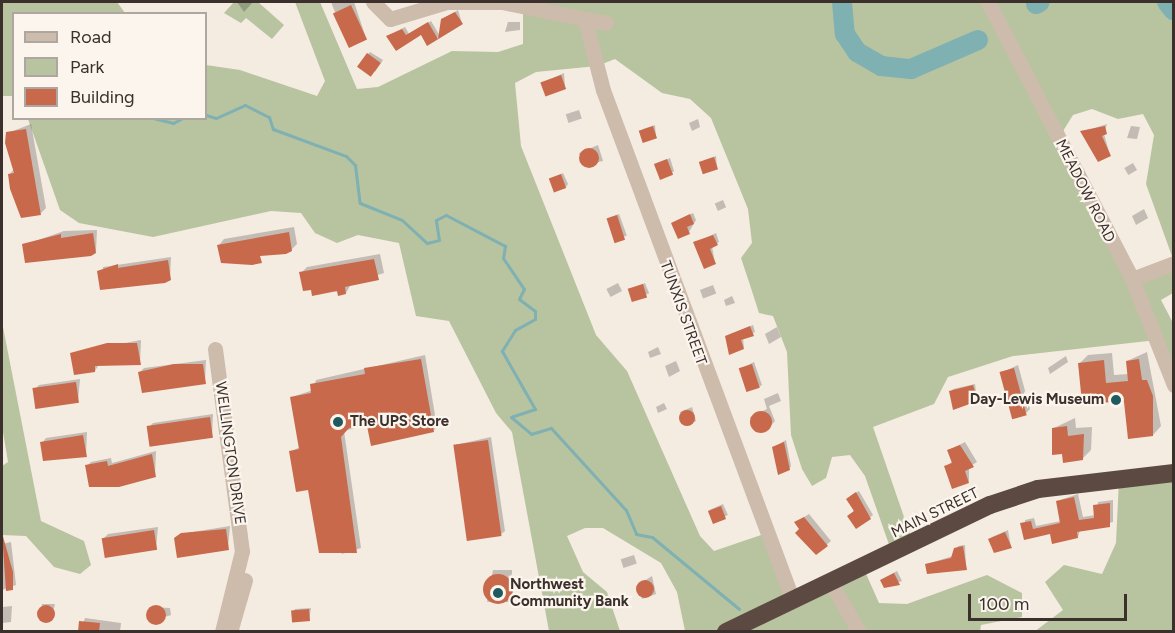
<!DOCTYPE html>
<html>
<head>
<meta charset="utf-8">
<style>
	body { margin:0 }
	#map { position:relative; width:1175px; height:633px; overflow:hidden; background:#f4ebe1; font-family:Figtree,sans-serif }
	div>[style] { position:absolute }
	[style*='--x'] { left:calc(var(--x)*1px); top:calc(var(--y)*1px); width:calc(var(--w)*1px); rotate:calc(var(--a)*1deg) }
	.green>* { inset:0; background:#b8c4a0 }
	.shadow>* { inset:0; background:#0003; transform-origin:0 0 }
	.stream>* { height:3px; margin:-1.5px; padding:0 1.5px; transform-origin:1.5px; border-radius:1.5px; background:#7fb0b2 }
	.river>* { height:20px; margin:-10px; padding:0 10px; transform-origin:10px; border-radius:10px; background:#7fb0b2 }
	.building>* { inset:0; background:#c8694b; transform-origin:0 0 }
	.round { border-radius:50% }
	.minor>* { height:15px; margin:-7.5px; padding:0 7.5px; transform-origin:7.5px; border-radius:7.5px; background:#cdbbac }
	.highway>* { height:18px; margin:-9px; padding:0 9px; transform-origin:9px; border-radius:9px; background:#5c4a42 }
	.dots>* { width:16px; height:16px; translate:-50% -50%; box-sizing:border-box; border:3px solid #fbf5ee; border-radius:50% }
	span { translate:-50% -50%; white-space:nowrap; text-align:center; line-height:1.15; -webkit-text-stroke:4.5px #fbf5ee; paint-order:stroke }
	.street-label { font-size:15px; color:#3b302b }
	.poi-label { font-size:15px; color:#3b302b; font-weight:700 }
	.right { translate:-100% -50%; text-align:right }
	.left { translate:0 -50%; text-align:left }
	.frame { position:absolute; inset:0; border:3px solid #3b302b; pointer-events:none }
	.legend { position:absolute; left:12px; top:12px; width:195px; height:108px; box-sizing:border-box; background:#fbf5ee; border:2px solid #aea6a0; margin:0; padding:8px 10px; list-style:none; font-size:18px; color:#3b302b }
	.legend li { display:flex; align-items:center; gap:12px; height:30px }
	.legend b { width:30px; border:2px solid #aea6a0 }
	.scale { position:absolute; left:968px; top:594px; width:159px; height:27px; box-sizing:border-box; border:3px solid #3b302b; border-top:0; padding-left:8px; font-size:18px; line-height:21px; white-space:nowrap; color:#3b302b; -webkit-text-stroke:4px #fbf5ee; paint-order:stroke }
</style>
</head>
<body>
<div id="map">
	<div class="green">
		<div style="clip-path:polygon(2px 2px,117px 2px,125px 13px,14px 14px,13px 96px,2px 96px)"></div>
		<div style="clip-path:polygon(234px 2px,258px 2px,284px 25px,272px 39px,246px 18px,241px 23px,224px 13px)"></div>
		<div style="clip-path:polygon(295px 2px,320px 2px,357px 89px,378px 87px,452px 51px,498px 52px,523px 44px,523px 2px,1173px 2px,1173px 259px,1146px 184px,1154px 135px,1143px 114px,1118px 119px,1092px 109px,1073px 115px,1058px 139px,1132px 278px,1173px 263px,1173px 293px,1161px 300px,1173px 323px,1173px 385px,1157px 340px,1013px 356px,948px 377px,934px 404px,873px 427px,913px 543px,892px 553px,865px 476px,850px 455px,832px 457px,826px 478px,812px 486px,802px 469px,791px 435px,787px 352px,773px 316px,759px 313px,750px 285px,741px 258px,752px 243px,748px 209px,711px 118px,690px 99px,662px 93px,615px 59px,597px 66px,536px 72px,515px 83px,521px 146px,596px 335px,627px 371px,700px 536px,714px 551px,767px 533px,793px 601px,863px 567px,879px 603px,907px 604px,987px 575px,1022px 593px,1022px 617px,981px 625px,980px 632px,685px 631px,677px 592px,661px 563px,603px 528px,585px 528px,567px 536px,583px 572px,607px 592px,620px 631px,549px 631px,512px 432px,496px 413px,449px 321px,416px 316px,399px 243px,358px 235px,337px 243px,315px 233px,301px 213px,271px 211px,153px 237px,79px 223px,60px 210px,28px 119px,206px 118px,206px 65px,240px 70px,317px 96px,325px 81px)"></div>
		<div style="clip-path:polygon(2px 322px,41px 521px,84px 541px,91px 565px,80px 574px,54px 567px,26px 536px,2px 535px,2px 466px,8px 462px,2px 426px)"></div>
		<div style="clip-path:polygon(1173px 473px,1173px 631px,1034px 632px,1063px 610px,1045px 582px,1064px 565px,1102px 574px,1116px 543px,1119px 479px)"></div>
	</div>
	<div class="shadow">
		<div style="clip-path:polygon(237px 2px,253px 2px,244px 12px)"></div>
		<div style="clip-path:polygon(331px 2px,354px 2px,366px 38px,348px 45px)"></div>
		<div style="clip-path:polygon(458px 10px,462px 23px,446px 17px)"></div>
		<div style="clip-path:polygon(431px 21px,440px 36px,427px 44px,421px 33px,396px 49px,388px 36px,405px 27px,409px 34px)"></div>
		<div style="clip-path:polygon(508px 22px,520px 22px,520px 30px,505px 32px)"></div>
		<div style="clip-path:polygon(370px 52px,383px 60px,375px 72px,368px 54px)"></div>
		<div style="clip-path:polygon(564px 73px,565px 88px,543px 83px,546px 81px)"></div>
		<div style="left:579px;top:110px;width:9px;height:14px;rotate:72deg"></div>
		<div style="clip-path:polygon(698px 119px,700px 127px,692px 131px,689px 123px)"></div>
		<div style="clip-path:polygon(31px 124px,46px 208px,41px 213px,9px 175px,14px 169px,8px 133px)"></div>
		<div style="clip-path:polygon(1107px 124px,1104px 134px,1110px 155px,1082px 132px)"></div>
		<div style="clip-path:polygon(655px 125px,656px 137px,641px 132px,643px 129px)"></div>
		<div style="clip-path:polygon(1131px 126px,1140px 127px,1137px 139px,1127px 138px)"></div>
		<div style="clip-path:polygon(598px 145px,603px 161px,583px 165px,579px 153px)"></div>
		<div style="clip-path:polygon(716px 156px,717px 168px,701px 163px,704px 160px)"></div>
		<div style="clip-path:polygon(670px 158px,674px 171px,672px 173px,656px 164px)"></div>
		<div style="left:1133px;top:163px;width:8px;height:10px;rotate:60deg"></div>
		<div style="clip-path:polygon(563px 173px,568px 184px,566px 187px,551px 179px)"></div>
		<div style="left:723px;top:200px;width:8px;height:9px;rotate:67deg"></div>
		<div style="clip-path:polygon(1144px 209px,1148px 218px,1136px 225px,1132px 216px)"></div>
		<div style="clip-path:polygon(693px 213px,696px 220px,689px 232px,673px 223px)"></div>
		<div style="left:619px;top:214px;width:23px;height:11px;rotate:70deg"></div>
		<div style="clip-path:polygon(294px 227px,297px 244px,291px 250px,222px 262px,219px 245px,224px 239px)"></div>
		<div style="clip-path:polygon(97px 230px,96px 251px,24px 245px,64px 231px)"></div>
		<div style="clip-path:polygon(716px 233px,719px 242px,712px 246px,715px 263px,695px 243px)"></div>
		<div style="clip-path:polygon(380px 254px,384px 273px,351px 284px,346px 293px,312px 288px,301px 273px,307px 267px)"></div>
		<div style="clip-path:polygon(171px 257px,170px 278px,101px 289px,103px 267px)"></div>
		<div style="left:618px;top:283px;width:9px;height:13px;rotate:63deg"></div>
		<div style="left:645px;top:283px;width:11px;height:17px;rotate:68deg"></div>
		<div style="left:713px;top:285px;width:9px;height:14px;rotate:69deg"></div>
		<div style="clip-path:polygon(732px 296px,735px 303px,726px 306px,724px 300px)"></div>
		<div style="clip-path:polygon(753px 325px,755px 332px,743px 338px,744px 348px,727px 336px)"></div>
		<div style="clip-path:polygon(777px 327px,781px 337px,769px 344px,765px 334px)"></div>
		<div style="clip-path:polygon(141px 340px,140px 364px,99px 364px,95px 371px,72px 353px)"></div>
		<div style="clip-path:polygon(658px 347px,661px 354px,650px 358px,648px 352px)"></div>
		<div style="clip-path:polygon(1147px 352px,1161px 426px,1153px 435px,1125px 401px,1080px 363px,1088px 355px,1112px 353px,1114px 375px,1129px 374px,1127px 361px)"></div>
		<div style="clip-path:polygon(425px 355px,437px 427px,433px 431px,369px 424px,344px 431px,361px 548px,342px 554px,290px 452px,300px 447px,292px 397px,313px 390px,316px 380px)"></div>
		<div style="clip-path:polygon(1066px 356px,1068px 362px,1050px 374px,1048px 368px)"></div>
		<div style="clip-path:polygon(206px 360px,205px 382px,140px 372px,144px 368px)"></div>
		<div style="clip-path:polygon(676px 361px,680px 371px,669px 377px,665px 366px)"></div>
		<div style="clip-path:polygon(754px 362px,762px 385px,759px 387px,740px 369px)"></div>
		<div style="clip-path:polygon(1018px 365px,1030px 409px,1026px 413px,1001px 373px)"></div>
		<div style="clip-path:polygon(80px 379px,78px 401px,35px 389px,39px 385px)"></div>
		<div style="clip-path:polygon(975px 384px,977px 400px,951px 392px,953px 389px)"></div>
		<div style="clip-path:polygon(778px 393px,781px 401px,769px 406px,775px 421px,766px 431px,755px 431px,750px 417px,767px 409px,764px 399px)"></div>
		<div style="clip-path:polygon(664px 403px,667px 409px,658px 413px,656px 407px)"></div>
		<div style="clip-path:polygon(692px 407px,696px 421px,687px 426px,680px 412px)"></div>
		<div style="clip-path:polygon(213px 414px,212px 436px,149px 427px,153px 423px)"></div>
		<div style="clip-path:polygon(1075px 418px,1076px 428px,1092px 427px,1091px 450px,1082px 459px,1054px 428px)"></div>
		<div style="clip-path:polygon(87px 432px,86px 456px,42px 443px,46px 438px)"></div>
		<div style="clip-path:polygon(491px 437px,505px 531px,500px 535px,455px 445px)"></div>
		<div style="clip-path:polygon(786px 440px,791px 466px,789px 469px,774px 447px)"></div>
		<div style="clip-path:polygon(965px 442px,977px 462px,969px 467px,969px 482px,945px 467px,953px 461px,949px 450px)"></div>
		<div style="clip-path:polygon(156px 451px,155px 475px,87px 466px,91px 462px,111px 458px,112px 463px)"></div>
		<div style="clip-path:polygon(859px 491px,873px 515px,857px 527px,850px 496px)"></div>
		<div style="clip-path:polygon(1078px 494px,1083px 517px,1096px 515px,1098px 502px,1113px 500px,1113px 522px,1080px 530px,1078px 537px,1051px 533px,1025px 538px,1025px 520px,1034px 518px,1036px 526px,1061px 521px,1057px 501px)"></div>
		<div style="left:723px;top:504px;width:12px;height:15px;rotate:66deg"></div>
		<div style="clip-path:polygon(809px 514px,831px 541px,817px 553px,796px 522px)"></div>
		<div style="clip-path:polygon(230px 526px,228px 548px,180px 534px)"></div>
		<div style="clip-path:polygon(158px 527px,156px 548px,104px 538px,108px 534px)"></div>
		<div style="clip-path:polygon(1008px 530px,1011px 547px,990px 539px,992px 537px)"></div>
		<div style="clip-path:polygon(11px 542px,16px 585px,2px 590px,2px 544px)"></div>
		<div style="clip-path:polygon(965px 545px,966px 568px,927px 564px,953px 556px,958px 546px)"></div>
		<div style="left:634px;top:555px;width:9px;height:14px;rotate:72deg"></div>
		<div style="clip-path:polygon(493px 570px,512px 570px,511px 602px,487px 602px)"></div>
		<div style="clip-path:polygon(897px 571px,902px 581px,885px 587px,884px 578px)"></div>
		<div style="clip-path:polygon(652px 576px,656px 594px,642px 599px,639px 584px)"></div>
		<div style="clip-path:polygon(2px 595px,3px 607px,12px 606px,11px 622px,2px 623px)"></div>
		<div style="clip-path:polygon(42px 604px,55px 604px,51px 621px,40px 618px)"></div>
		<div style="clip-path:polygon(149px 607px,170px 608px,171px 615px,149px 622px)"></div>
		<div style="clip-path:polygon(311px 608px,309px 620px,293px 612px,295px 609px)"></div>
		<div style="clip-path:polygon(85px 618px,121px 623px,120px 632px,80px 632px)"></div>
	</div>
	<div class="stream">
		<div style="--x:206;--y:115;--w:10;--a:17"></div>
		<div style="--x:216;--y:118;--w:32;--a:-24"></div>
		<div style="--x:245;--y:105;--w:27;--a:27"></div>
		<div style="--x:269;--y:117;--w:13;--a:72"></div>
		<div style="--x:273;--y:129;--w:78;--a:20.3"></div>
		<div style="--x:346;--y:156;--w:13;--a:45"></div>
		<div style="--x:355;--y:165;--w:38;--a:83"></div>
		<div style="--x:360;--y:203;--w:45;--a:22"></div>
		<div style="--x:402;--y:220;--w:34;--a:43"></div>
		<div style="--x:427;--y:243;--w:12;--a:-14"></div>
		<div style="--x:439;--y:240;--w:20;--a:-99"></div>
		<div style="--x:436;--y:220;--w:11;--a:-27"></div>
		<div style="--x:446;--y:215;--w:67;--a:27.7"></div>
		<div style="--x:505;--y:246;--w:12;--a:99"></div>
		<div style="--x:503;--y:258;--w:37;--a:56"></div>
		<div style="--x:524;--y:289;--w:11;--a:117"></div>
		<div style="--x:519;--y:299;--w:20;--a:37"></div>
		<div style="--x:535;--y:311;--w:8;--a:90"></div>
		<div style="--x:535;--y:319;--w:23;--a:151"></div>
		<div style="--x:515;--y:330;--w:25;--a:122"></div>
		<div style="--x:502;--y:351;--w:67;--a:60.4"></div>
		<div style="--x:535;--y:409;--w:25;--a:162"></div>
		<div style="--x:511;--y:417;--w:26;--a:40"></div>
		<div style="--x:531;--y:434;--w:21;--a:-17"></div>
		<div style="--x:551;--y:428;--w:111;--a:47.6"></div>
		<div style="--x:626;--y:510;--w:26;--a:67"></div>
		<div style="--x:636;--y:534;--w:16;--a:11"></div>
		<div style="--x:652;--y:537;--w:113;--a:39.6"></div>
		<div style="--x:153;--y:118;--w:21;--a:14"></div>
		<div style="--x:173;--y:123;--w:11;--a:-27"></div>
		<div style="--x:762;--y:631;--w:1;--a:45"></div>
	</div>
	<div class="river">
		<div style="--x:842;--y:2;--w:32;--a:85"></div>
		<div style="--x:845;--y:34;--w:22;--a:56"></div>
		<div style="--x:857;--y:52;--w:28;--a:30"></div>
		<div style="--x:881;--y:66;--w:30;--a:6"></div>
		<div style="--x:911;--y:69;--w:73;--a:-23.4"></div>
		<div style="--x:1167;--y:2;--w:11;--a:52"></div>
		<div style="--x:1036;--y:4;--w:4;--a:-27"></div>
	</div>
	<div class="building">
		<div style="left:351px;top:5px;width:38px;height:20px;rotate:65deg"></div>
		<div style="clip-path:polygon(455px 12px,463px 24px,427px 46px,421px 35px,396px 51px,386px 36px,402px 29px,406px 35px,428px 22px,438px 39px,441px 19px)"></div>
		<div style="left:367px;top:53px;width:17px;height:17px;rotate:36deg"></div>
		<div style="left:561px;top:75px;width:15px;height:22px;rotate:70deg"></div>
		<div style="left:653px;top:126px;width:13px;height:15px;rotate:72deg"></div>
		<div style="clip-path:polygon(1105px 126px,1107px 134px,1102px 136px,1111px 156px,1098px 162px,1080px 131px)"></div>
		<div style="clip-path:polygon(26px 129px,41px 215px,21px 218px,10px 189px,8px 174px,14px 173px,5px 143px,6px 132px)"></div>
		<div class="round" style="left:579px;top:148px;width:20px;height:20px"></div>
		<div style="left:714px;top:157px;width:13px;height:16px;rotate:72deg"></div>
		<div style="left:667px;top:159px;width:17px;height:14px;rotate:69deg"></div>
		<div style="left:561px;top:174px;width:15px;height:13px;rotate:70deg"></div>
		<div style="clip-path:polygon(690px 214px,694px 224px,687px 227px,690px 234px,678px 239px,671px 223px)"></div>
		<div style="left:617px;top:215px;width:26px;height:11px;rotate:72deg"></div>
		<div style="clip-path:polygon(289px 232px,292px 251px,286px 254px,260px 256px,262px 263px,252px 265px,221px 263px,217px 245px)"></div>
		<div style="clip-path:polygon(93px 233px,96px 253px,91px 256px,25px 263px,22px 244px,61px 234px,61px 238px)"></div>
		<div style="clip-path:polygon(713px 235px,718px 245px,710px 249px,716px 264px,704px 269px,693px 242px)"></div>
		<div style="clip-path:polygon(374px 259px,379px 280px,345px 287px,346px 294px,338px 296px,337px 291px,312px 296px,311px 290px,303px 291px,299px 272px)"></div>
		<div style="clip-path:polygon(168px 260px,171px 280px,165px 283px,100px 290px,97px 271px,118px 264px,118px 268px)"></div>
		<div style="left:643px;top:284px;width:14px;height:16px;rotate:73deg"></div>
		<div style="clip-path:polygon(750px 326px,754px 336px,741px 340px,744px 349px,729px 355px,725px 336px)"></div>
		<div style="clip-path:polygon(107px 343px,137px 343px,141px 365px,95px 366px,95px 372px,74px 375px,70px 353px)"></div>
		<div style="clip-path:polygon(421px 359px,434px 432px,371px 446px,367px 426px,349px 428px,341px 437px,357px 553px,319px 553px,308px 490px,296px 492px,289px 451px,299px 449px,290px 397px,311px 393px,310px 384px,365px 374px,364px 368px)"></div>
		<div style="clip-path:polygon(1139px 359px,1142px 380px,1147px 380px,1153px 396px,1153px 436px,1128px 439px,1124px 402px,1082px 403px,1078px 363px,1104px 360px,1106px 383px,1128px 381px,1126px 361px)"></div>
		<div style="clip-path:polygon(174px 364px,203px 364px,206px 384px,142px 393px,138px 372px)"></div>
		<div style="left:752px;top:364px;width:25px;height:14px;rotate:72deg"></div>
		<div style="left:1014px;top:368px;width:49px;height:15px;rotate:75deg"></div>
		<div style="left:76px;top:382px;width:21px;height:44px;rotate:82deg"></div>
		<div style="clip-path:polygon(973px 385px,978px 401px,953px 410px,949px 391px)"></div>
		<div class="round" style="left:679px;top:410px;width:16px;height:16px"></div>
		<div class="round" style="left:750px;top:411px;width:22px;height:22px"></div>
		<div style="left:210px;top:417px;width:21px;height:64px;rotate:82deg"></div>
		<div style="clip-path:polygon(1067px 426px,1068px 436px,1084px 434px,1083px 460px,1063px 463px,1062px 454px,1052px 455px,1052px 428px)"></div>
		<div style="clip-path:polygon(83px 435px,87px 457px,43px 461px,40px 442px)"></div>
		<div style="left:488px;top:440px;width:97px;height:35px;rotate:82deg"></div>
		<div style="clip-path:polygon(784px 442px,790px 470px,778px 475px,772px 447px)"></div>
		<div style="clip-path:polygon(960px 445px,974px 467px,965px 471px,969px 483px,952px 489px,944px 466px,952px 463px,947px 450px)"></div>
		<div style="clip-path:polygon(152px 454px,156px 477px,119px 487px,89px 487px,85px 465px,107px 461px,108px 466px)"></div>
		<div style="clip-path:polygon(856px 492px,871px 519px,856px 529px,847px 516px,854px 511px,846px 499px)"></div>
		<div style="clip-path:polygon(1074px 497px,1079px 520px,1094px 518px,1093px 505px,1110px 503px,1110px 527px,1077px 532px,1078px 538px,1052px 544px,1050px 534px,1024px 540px,1020px 523px,1031px 521px,1033px 529px,1060px 523px,1056px 501px)"></div>
		<div style="left:721px;top:506px;width:14px;height:14px;rotate:69deg"></div>
		<div style="clip-path:polygon(804px 517px,828px 546px,816px 555px,795px 533px,799px 529px,794px 522px)"></div>
		<div style="clip-path:polygon(226px 529px,229px 550px,177px 558px,174px 538px,181px 533px)"></div>
		<div style="left:154px;top:530px;width:20px;height:53px;rotate:81deg"></div>
		<div style="clip-path:polygon(1005px 532px,1012px 548px,994px 553px,988px 539px)"></div>
		<div style="clip-path:polygon(2px 533px,13px 572px,13px 590px,6px 591px)"></div>
		<div style="clip-path:polygon(963px 546px,967px 570px,927px 574px,925px 564px,951px 558px,954px 548px)"></div>
		<div style="clip-path:polygon(894px 573px,900px 585px,884px 588px,880px 580px)"></div>
		<div class="round" style="left:483px;top:574px;width:30px;height:30px"></div>
		<div class="round" style="left:636px;top:580px;width:18px;height:18px"></div>
		<div class="round" style="left:146px;top:605px;width:20px;height:20px"></div>
		<div class="round" style="left:37px;top:605px;width:18px;height:18px"></div>
		<div style="left:309px;top:609px;width:12px;height:18px;rotate:85deg"></div>
		<div style="clip-path:polygon(79px 621px,100px 623px,99px 632px,78px 632px)"></div>
	</div>
	<div class="minor">
		<div style="--x:373;--y:2;--w:24;--a:45"></div>
		<div style="--x:390;--y:19;--w:59;--a:-16.6"></div>
		<div style="--x:447;--y:2;--w:55;--a:0"></div>
		<div style="--x:502;--y:2;--w:106;--a:11.4"></div>
		<div style="--x:988;--y:2;--w:312;--a:62.5"></div>
		<div style="--x:1132;--y:279;--w:114;--a:68.4"></div>
		<div style="--x:585;--y:20;--w:72;--a:75.6"></div>
		<div style="--x:603;--y:90;--w:545;--a:69.6"></div>
		<div style="--x:1132;--y:279;--w:45;--a:-20.9"></div>
		<div style="--x:215;--y:349;--w:204;--a:82.4"></div>
		<div style="--x:242;--y:551;--w:83;--a:103.9"></div>
		<div style="--x:831;--y:583;--w:56;--a:60.3"></div>
		<div style="--x:230;--y:632;--w:54;--a:-73.9"></div>
	</div>
	<div class="highway">
		<div style="--x:726;--y:632;--w:293;--a:-25.7"></div>
		<div style="--x:990;--y:505;--w:51;--a:-18.4"></div>
		<div style="--x:1038;--y:489;--w:137;--a:-6.7"></div>
	</div>
	<div class="dots">
		<div style="left:1116px;top:400px;background:#1f5a5e"></div>
		<div style="left:338px;top:422px;background:#1f5a5e"></div>
		<div style="left:498px;top:593px;background:#1f5a5e"></div>
	</div>
	<div class="street-label">
		<span style="left:1085px;top:191px;rotate:63deg">MEADOW ROAD</span>
		<span style="left:683px;top:313px;rotate:70deg">TUNXIS STREET</span>
		<span style="left:230px;top:453px;rotate:82deg">WELLINGTON DRIVE</span>
		<span style="left:935px;top:513px;rotate:-26deg">MAIN STREET</span>
	</div>
	<div class="poi-label">
		<span class="right" style="left:1104px;top:400px">Day-Lewis Museum</span>
		<span class="left" style="left:350px;top:422px">The UPS Store</span>
		<span class="left" style="left:510px;top:593px">Northwest<br>Community Bank</span>
	</div>
	<div class="frame"></div>
	<ul class="legend">
	<li><b style="height:8px;background:#cdbbac"></b>Road</li>
	<li><b style="height:16px;background:#b8c4a0"></b>Park</li>
	<li><b style="height:16px;background:#c8694b"></b>Building</li>
	</ul>
	<div class="scale">100 m</div>
</div>
</body>
</html>
